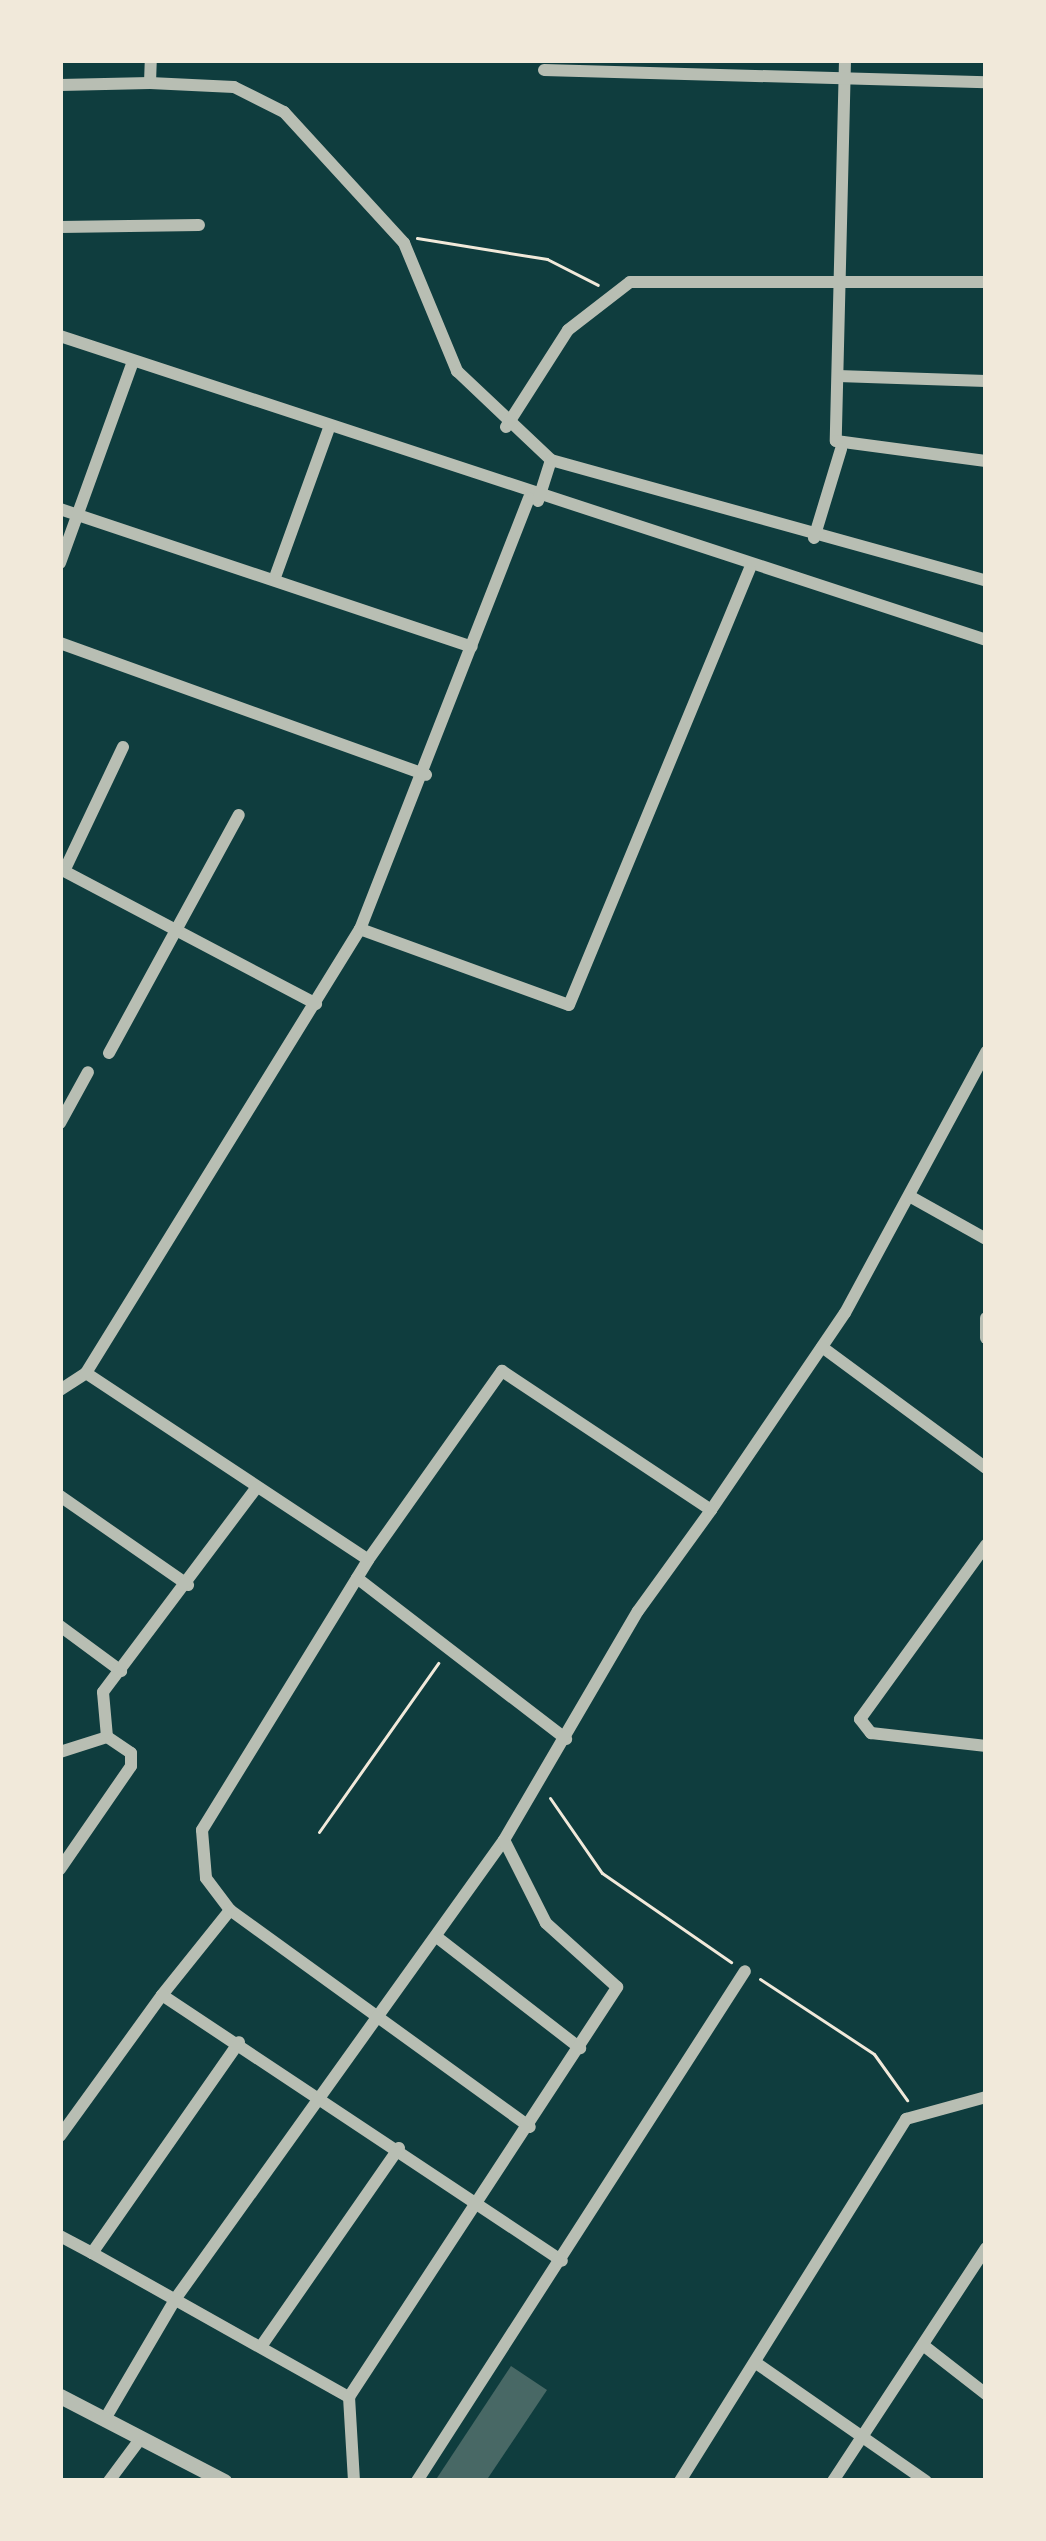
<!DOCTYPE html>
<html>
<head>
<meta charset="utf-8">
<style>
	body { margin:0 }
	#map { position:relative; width:1046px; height:2541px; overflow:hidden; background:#0f3d3e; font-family:Literata,serif }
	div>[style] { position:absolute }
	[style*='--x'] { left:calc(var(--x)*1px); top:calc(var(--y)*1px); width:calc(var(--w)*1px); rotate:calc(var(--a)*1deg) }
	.building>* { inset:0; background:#486865 }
	.path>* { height:3px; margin:-1.5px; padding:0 1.5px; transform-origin:1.5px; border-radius:1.5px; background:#f1e9da }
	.minor>* { height:12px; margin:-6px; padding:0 6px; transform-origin:6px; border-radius:6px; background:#b8beb3 }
	.tertiary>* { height:15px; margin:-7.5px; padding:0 7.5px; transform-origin:7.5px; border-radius:7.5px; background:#b8beb3 }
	span { translate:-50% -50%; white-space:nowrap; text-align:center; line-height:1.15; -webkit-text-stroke:12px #f1e9da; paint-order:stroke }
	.frame { position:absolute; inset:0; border:63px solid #f1e9da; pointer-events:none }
</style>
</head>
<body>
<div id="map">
	<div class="building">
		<div style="clip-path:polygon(511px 2366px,547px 2390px,486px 2481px,435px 2481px)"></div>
	</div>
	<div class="path">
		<div style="--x:417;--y:238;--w:132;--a:9.2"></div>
		<div style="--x:547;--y:259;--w:57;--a:27"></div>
		<div style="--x:550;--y:1798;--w:91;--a:55.3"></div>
		<div style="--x:602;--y:1873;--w:157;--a:34.6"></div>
		<div style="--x:319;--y:1832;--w:207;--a:-54.8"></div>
		<div style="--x:760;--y:1979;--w:136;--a:33.3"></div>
		<div style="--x:874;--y:2054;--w:57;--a:54.3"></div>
	</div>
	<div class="minor">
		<div style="--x:845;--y:60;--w:381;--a:91.4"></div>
		<div style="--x:836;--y:441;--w:151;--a:7.6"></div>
		<div style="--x:544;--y:70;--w:442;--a:1.6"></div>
		<div style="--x:150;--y:83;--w:84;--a:2.7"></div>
		<div style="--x:234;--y:87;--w:56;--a:26.6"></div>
		<div style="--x:284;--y:112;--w:178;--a:47.5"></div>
		<div style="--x:404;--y:243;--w:139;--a:67.5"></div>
		<div style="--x:457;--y:371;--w:129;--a:43.4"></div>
		<div style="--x:551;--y:460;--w:452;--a:15.5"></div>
		<div style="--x:60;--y:85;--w:90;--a:-1.3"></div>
		<div style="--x:150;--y:83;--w:23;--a:-88"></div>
		<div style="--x:60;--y:227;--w:139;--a:-0.8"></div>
		<div style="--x:60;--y:336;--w:975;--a:18.17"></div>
		<div style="--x:838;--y:376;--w:148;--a:1.9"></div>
		<div style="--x:506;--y:427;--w:115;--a:-57.4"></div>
		<div style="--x:568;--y:330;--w:78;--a:-37.7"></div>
		<div style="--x:630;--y:282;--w:356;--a:0"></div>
		<div style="--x:529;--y:498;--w:463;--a:111.4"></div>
		<div style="--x:360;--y:929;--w:522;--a:121.68"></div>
		<div style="--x:86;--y:1373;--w:338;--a:33.5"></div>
		<div style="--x:368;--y:1560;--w:232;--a:-54.7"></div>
		<div style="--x:502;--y:1371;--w:251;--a:33.6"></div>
		<div style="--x:711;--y:1510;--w:238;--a:-55.8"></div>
		<div style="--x:845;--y:1313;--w:297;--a:-61.6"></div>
		<div style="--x:538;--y:501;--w:43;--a:-72.4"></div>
		<div style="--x:60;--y:509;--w:434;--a:18.5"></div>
		<div style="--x:814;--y:538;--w:93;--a:-73.1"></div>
		<div style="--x:60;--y:563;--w:215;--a:-70.1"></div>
		<div style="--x:274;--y:580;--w:162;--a:-70.1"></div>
		<div style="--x:60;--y:643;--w:389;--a:19.8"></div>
		<div style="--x:123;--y:747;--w:137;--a:115.4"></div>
		<div style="--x:64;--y:871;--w:285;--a:27.8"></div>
		<div style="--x:360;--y:929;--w:222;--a:20"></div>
		<div style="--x:569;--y:1005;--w:472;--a:-67.5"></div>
		<div style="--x:109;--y:1053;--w:271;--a:-61.4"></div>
		<div style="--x:60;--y:1123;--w:58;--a:-61.2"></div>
		<div style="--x:911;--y:1197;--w:86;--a:29.2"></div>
		<div style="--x:986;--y:1318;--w:20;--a:90"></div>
		<div style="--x:822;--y:1347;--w:204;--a:36.4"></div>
		<div style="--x:60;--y:1390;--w:31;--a:-33"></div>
		<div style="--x:60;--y:1496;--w:156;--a:34.8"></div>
		<div style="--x:986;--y:1545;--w:215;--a:125.9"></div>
		<div style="--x:860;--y:1719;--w:18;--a:52"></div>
		<div style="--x:871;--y:1733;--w:116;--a:6.4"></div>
		<div style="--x:357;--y:1578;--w:264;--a:37.6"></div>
		<div style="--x:60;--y:1626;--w:76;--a:36.4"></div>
		<div style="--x:60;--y:1752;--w:49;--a:-17.7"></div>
		<div style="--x:107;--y:1737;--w:45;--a:-95.1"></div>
		<div style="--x:103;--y:1692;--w:256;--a:-53.1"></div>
		<div style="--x:60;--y:1869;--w:125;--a:-55.4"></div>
		<div style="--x:131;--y:1766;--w:13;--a:-90"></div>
		<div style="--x:131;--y:1753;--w:29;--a:-146"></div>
		<div style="--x:230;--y:1910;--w:40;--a:-127"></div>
		<div style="--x:206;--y:1878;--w:48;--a:-94.8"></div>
		<div style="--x:202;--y:1830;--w:317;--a:-58.4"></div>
		<div style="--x:438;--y:1938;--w:180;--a:37.8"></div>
		<div style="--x:162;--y:1995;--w:109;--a:-51.3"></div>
		<div style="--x:230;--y:1910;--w:370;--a:35.9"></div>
		<div style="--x:60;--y:2136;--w:174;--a:-54.1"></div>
		<div style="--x:162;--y:1995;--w:480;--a:33.6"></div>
		<div style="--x:60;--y:2236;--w:36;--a:28"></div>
		<div style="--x:92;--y:2253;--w:257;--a:-55.1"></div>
		<div style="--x:92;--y:2253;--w:295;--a:29.3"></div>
		<div style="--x:262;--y:2345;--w:240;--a:-55.2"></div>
		<div style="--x:923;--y:2345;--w:80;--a:37.9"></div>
		<div style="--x:756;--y:2363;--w:207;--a:34.8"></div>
		<div style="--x:105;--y:2419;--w:140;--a:-59.6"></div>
		<div style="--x:176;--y:2298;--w:563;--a:-54.39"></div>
		<div style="--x:504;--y:1840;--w:265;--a:-59.7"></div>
		<div style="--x:638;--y:1611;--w:125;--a:-54.1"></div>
		<div style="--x:109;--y:2481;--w:54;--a:-53.3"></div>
		<div style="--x:354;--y:2481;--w:84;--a:-93.4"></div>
		<div style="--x:349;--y:2397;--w:490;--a:-56.8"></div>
		<div style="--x:617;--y:1987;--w:96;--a:-138"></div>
		<div style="--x:546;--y:1923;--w:93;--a:-116.8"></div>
		<div style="--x:417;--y:2481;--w:606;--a:-57.25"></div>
		<div style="--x:680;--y:2481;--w:427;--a:-58"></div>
		<div style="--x:906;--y:2119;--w:83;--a:-15.4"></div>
		<div style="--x:833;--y:2481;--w:279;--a:-56.7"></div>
	</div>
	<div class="tertiary">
		<div style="--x:60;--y:2396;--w:185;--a:27.4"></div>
	</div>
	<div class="frame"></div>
</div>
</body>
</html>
